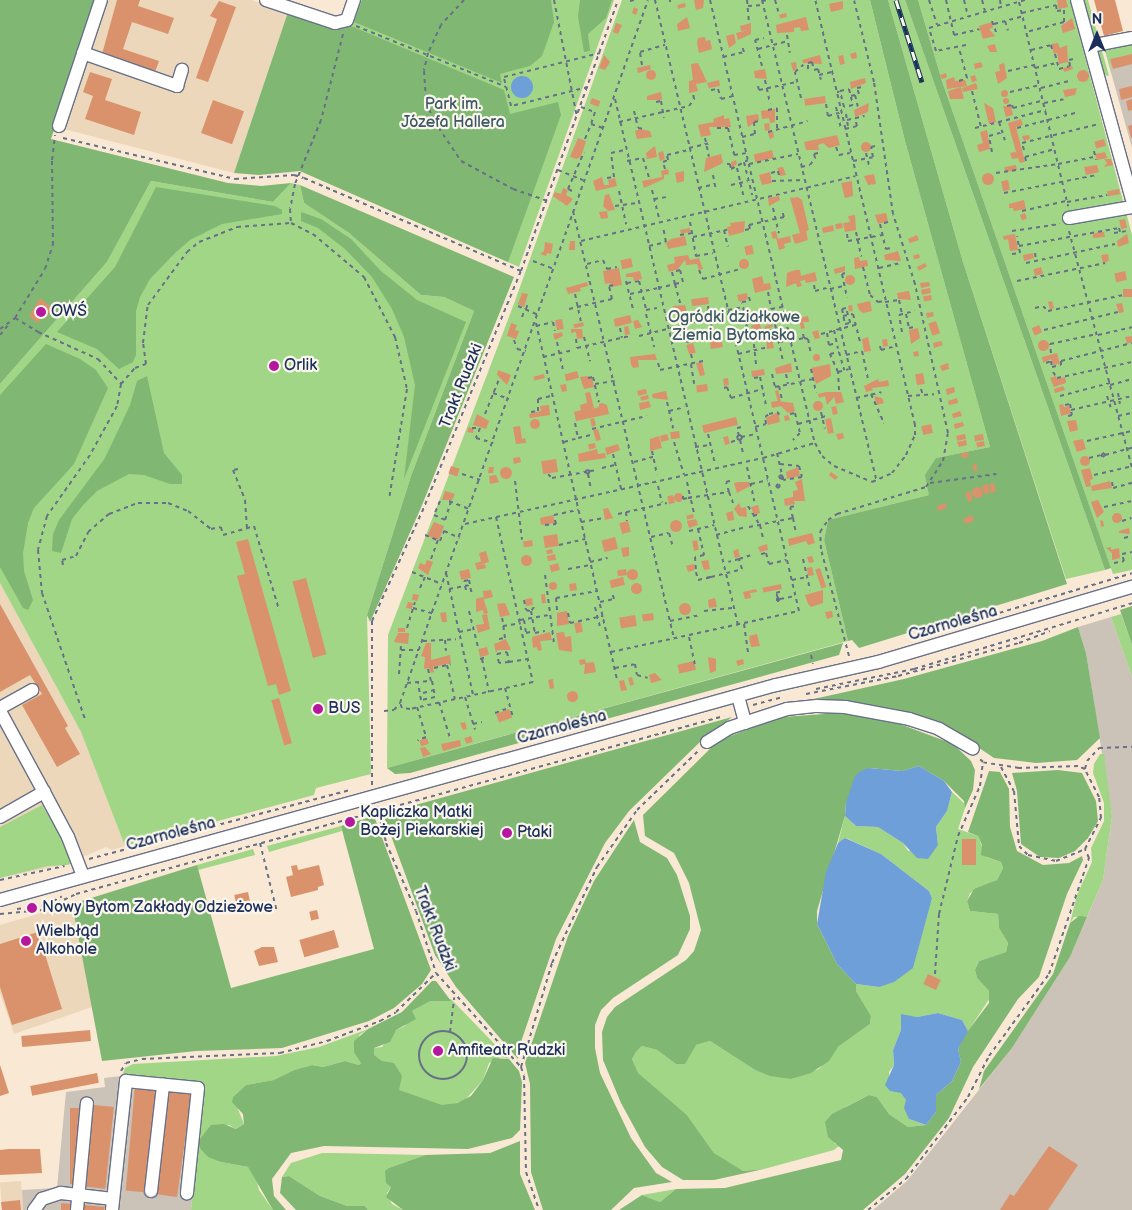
<!DOCTYPE html>
<html>
<head>
<meta charset="utf-8">
<style>
	body { margin:0 }
	#map { position:relative; width:1132px; height:1210px; overflow:hidden; background:#f8e8d4; font-family:"Balsamiq Sans",sans-serif }
	div>[style] { position:absolute }
	[style*='--x'] { left:calc(var(--x)*1px); top:calc(var(--y)*1px); width:calc(var(--w)*1px); rotate:calc(var(--a)*1deg) }
	.built>* { inset:0; background:#ecd7ba; transform-origin:0 0 }
	.industrial>* { inset:0; background:#cbc2b8 }
	.green>* { inset:0; background:#a1d686 }
	.forest>* { inset:0; background:#80b773 }
	.water>* { inset:0; background:#6e9fd8 }
	.round { border-radius:50% }
	.building>* { inset:0; background:#d9926b; transform-origin:0 0 }
	.path>* { height:2px; margin-top:-1px; transform-origin:0; background:repeating-linear-gradient(90deg,#687087 0 4px,transparent 0 8px) }
	.path>.ring { margin:-1px; padding:0; box-sizing:content-box; background:none; border:2px solid #687087; border-radius:50% }
	.roads { filter:drop-shadow(1px 0 #687087) drop-shadow(-1px 0 #687087) drop-shadow(0 1px #687087) drop-shadow(0 -1px #687087) }
	.minor>* { height:12px; margin:-6px; padding:0 6px; transform-origin:6px; border-radius:6px; background:#fff }
	.rail>* { height:5px; margin-top:-2.5px; transform-origin:0; background:repeating-linear-gradient(90deg,#fbf7ec 0 9px,#1b2f5e 0 18px); box-sizing:border-box; border-block:1px solid #1b2f5e }
	.dots>* { width:14px; height:14px; translate:-50% -50%; box-sizing:border-box; border:2px solid #fbf7ec; border-radius:50% }
	span { translate:-50% -50%; white-space:nowrap; text-align:center; line-height:1.15; -webkit-text-stroke:4.5px #fbf7ec; paint-order:stroke }
	.park-label { font-size:16px; color:#3c5968 }
	.poi-label { font-size:16px; color:#1b2f5e }
	.left { translate:0 -50%; text-align:left }
	.street-label { font-size:16px; color:#1b2f5e }
	.north { position:absolute; left:1072px; top:10px; width:50px; height:50px; -webkit-text-stroke:4px #fbf7ec; paint-order:stroke; rotate:0deg; font-size:14px; font-weight:700; line-height:20px; text-align:center; color:#1b2f5e }
	.north::after { content:''; display:block; margin:auto; width:18px; height:22px; background:#1b2f5e; clip-path:polygon(50% 0,100% 100%,50% 72%,0 100%) }
</style>
</head>
<body>
<div id="map">
	<div class="built">
		<div style="clip-path:polygon(107px 0,252px 0,288px 12px,234px 173px,64px 129px)"></div>
		<div style="clip-path:polygon(0 583px,81px 732px,125px 846px,112px 850px,106px 847px,67px 864px,0 878px)"></div>
		<div style="clip-path:polygon(72px 904px,92px 1007px,14px 1034px,0 993px,0 925px)"></div>
		<div style="left:21px;top:1181px;width:29px;height:21px;rotate:86deg"></div>
	</div>
	<div class="industrial">
		<div style="clip-path:polygon(1132px 41px,1132px 148px,1104px 47px)"></div>
		<div style="clip-path:polygon(1111px 617px,1132px 677px,1132px 1210px,873px 1210px,907px 1181px,1012px 1048px,1070px 957px,1103px 880px,1112px 816px,1086px 653px,1078px 627px)"></div>
		<div style="clip-path:polygon(122px 1076px,204px 1084px,191px 1210px,23px 1210px,22px 1190px,57px 1188px,66px 1092px,105px 1087px,104px 1078px)"></div>
	</div>
	<div class="green">
		<div style="clip-path:polygon(360px 0,614px 0,519px 267px,300px 171px)"></div>
		<div style="clip-path:polygon(622px 0,870px 0,905px 141px,990px 447px,936px 458px,929px 495px,828px 520px,824px 540px,848px 641px,387px 768px,388px 635px,515px 301px)"></div>
		<div style="clip-path:polygon(888px 0,905px 0,1105px 570px,1066px 579px,963px 262px)"></div>
		<div style="clip-path:polygon(918px 0,1070px 0,1132px 235px,1132px 570px,1113px 574px,942px 81px)"></div>
		<div style="clip-path:polygon(1083px 0,1088px 0,1099px 40px,1094px 38px)"></div>
		<div style="clip-path:polygon(1132px 41px,1132px 54px,1110px 59px,1112px 75px,1104px 47px)"></div>
		<div style="clip-path:polygon(1101px 47px,1109px 76px,1104px 75px,1097px 53px)"></div>
		<div style="clip-path:polygon(151px 181px,273px 202px,291px 183px,300px 185px,304px 203px,349px 233px,421px 295px,444px 297px,474px 311px,411px 476px,367px 615px,371px 774px,316px 788px,314px 795px,125px 846px,81px 732px,0 583px,0 384px,107px 262px)"></div>
		<div style="clip-path:polygon(1121px 614px,1132px 645px,1132px 677px,1111px 617px)"></div>
		<div style="clip-path:polygon(1100px 754px,1104px 754px,1112px 816px,1103px 880px,1087px 917px,1074px 917px,1070px 923px,1077px 895px,1092px 862px,1091px 848px,1104px 821px,1104px 803px,1093px 773px,1094px 764px)"></div>
		<div style="clip-path:polygon(952px 792px,966px 805px,958px 829px,978px 836px,986px 857px,1001px 862px,1003px 868px,997px 880px,970px 893px,967px 901px,970px 911px,998px 914px,999px 928px,1008px 943px,1006px 952px,979px 961px,975px 970px,977px 978px,989px 991px,990px 998px,968px 1031px,962px 1020px,938px 1013px,917px 1017px,901px 1015px,901px 1030px,893px 1050px,894px 1065px,889px 1072px,890px 1091px,901px 1092px,906px 1100px,909px 1119px,926px 1125px,908px 1127px,889px 1114px,877px 1097px,869px 1095px,845px 1107px,834px 1143px,839px 1146px,834px 1150px,764px 1169px,743px 1171px,735px 1168px,714px 1153px,687px 1115px,637px 1073px,632px 1059px,636px 1052px,642px 1046px,657px 1050px,676px 1064px,696px 1045px,710px 1041px,755px 1070px,791px 1079px,819px 1069px,838px 1047px,870px 1024px,871px 1016px,856px 991px,856px 984px,879px 987px,926px 915px,932px 898px,929px 891px,881px 854px,846px 838px,838px 843px,845px 816px,856px 826px,878px 827px,903px 843px,908px 851px,938px 845px,936px 827px,947px 811px)"></div>
		<div style="clip-path:polygon(42px 805px,75px 861px,68px 865px,48px 866px,0 878px,0 827px)"></div>
		<div style="clip-path:polygon(341px 826px,342px 831px,269px 852px,267px 846px)"></div>
		<div style="clip-path:polygon(253px 849px,255px 855px,198px 870px,197px 865px)"></div>
		<div style="clip-path:polygon(451px 999px,509px 1059px,502px 1057px,489px 1063px,483px 1080px,465px 1100px,450px 1105px,434px 1105px,399px 1090px,382px 1061px,373px 1055px,374px 1048px,382px 1047px,396px 1030px,405px 1026px,412px 1011px,429px 1001px)"></div>
		<div style="clip-path:polygon(368px 1029px,359px 1035px,361px 1063px,359px 1065px,345px 1061px,323px 1067px,312px 1065px,294px 1070px,275px 1080px,246px 1085px,233px 1097px,244px 1124px,236px 1129px,229px 1125px,212px 1125px,199px 1140px,203px 1084px,122px 1076px,125px 1068px,133px 1064px,276px 1056px,319px 1047px)"></div>
		<div style="clip-path:polygon(198px 1146px,221px 1162px,248px 1167px,254px 1171px,259px 1190px,273px 1210px,191px 1210px)"></div>
		<div style="clip-path:polygon(322px 1153px,332px 1153px,425px 1155px,389px 1168px,391px 1187px,387px 1193px,392px 1204px,403px 1210px,368px 1210px,365px 1206px,347px 1206px,320px 1196px,289px 1176px,282px 1177px,291px 1163px)"></div>
		<div style="clip-path:polygon(676px 1189px,660px 1202px,642px 1195px)"></div>
	</div>
	<div class="forest">
		<div style="clip-path:polygon(0 0,98px 0,51px 139px,228px 183px,261px 186px,291px 183px,273px 202px,151px 181px,107px 262px,0 384px)"></div>
		<div style="clip-path:polygon(362px 0,551px 0,554px 22px,542px 56px,530px 66px,500px 74px,502px 83px,354px 22px)"></div>
		<div style="clip-path:polygon(580px 0,612px 0,606px 18px,588px 34px,590px 51px,584px 52px,578px 17px)"></div>
		<div style="clip-path:polygon(870px 0,888px 0,963px 262px,1067px 584px,859px 648px,852px 640px,848px 641px,824px 540px,828px 520px,929px 495px,925px 475px,936px 458px,990px 447px,905px 141px)"></div>
		<div style="clip-path:polygon(905px 0,918px 0,942px 81px,1111px 568px,1105px 570px)"></div>
		<div style="clip-path:polygon(288px 12px,352px 22px,351px 26px,504px 90px,510px 114px,558px 102px,561px 115px,508px 262px,300px 171px,259px 175px,234px 173px)"></div>
		<div style="clip-path:polygon(300px 185px,514px 277px,420px 510px,370px 622px,367px 615px,411px 476px,474px 311px,444px 297px,421px 295px,349px 233px,304px 203px)"></div>
		<div style="clip-path:polygon(156px 187px,275px 206px,282px 210px,282px 214px,222px 224px,190px 240px,175px 253px,150px 279px,140px 297px,136px 311px,136px 355px,133px 362px,119px 369px,97px 349px,57px 332px,115px 267px)"></div>
		<div style="clip-path:polygon(301px 212px,321px 219px,351px 239px,381px 271px,417px 300px,466px 322px,404px 479px,415px 385px,404px 337px,392px 309px,372px 277px,345px 249px,318px 228px,301px 221px)"></div>
		<div style="clip-path:polygon(46px 344px,80px 359px,96px 370px,108px 388px,74px 464px,34px 508px,28px 523px,23px 553px,24px 571px,33px 600px,28px 610px,23px 608px,0 567px,0 395px)"></div>
		<div style="clip-path:polygon(147px 376px,164px 453px,182px 475px,182px 484px,170px 484px,144px 475px,129px 474px,97px 491px,84px 504px,72px 519px,61px 553px,52px 551px,53px 534px,59px 520px,105px 458px,130px 405px,137px 381px)"></div>
		<div style="clip-path:polygon(1132px 606px,1132px 645px,1120px 610px)"></div>
		<div style="clip-path:polygon(1078px 627px,1086px 653px,1100px 738px,1077px 760px,1036px 763px,994px 758px,951px 729px,800px 702px,904px 679px,1042px 641px)"></div>
		<div style="clip-path:polygon(843px 643px,839px 655px,410px 773px,395px 774px,387px 768px)"></div>
		<div style="clip-path:polygon(838px 713px,892px 721px,953px 744px,971px 761px,975px 770px,973px 790px,965px 808px,964px 801px,944px 781px,919px 766px,902px 771px,869px 768px,846px 803px,845px 816px,817px 911px,817px 924px,837px 964px,856px 984px,856px 991px,871px 1016px,870px 1024px,838px 1047px,829px 1061px,811px 1073px,791px 1079px,770px 1076px,755px 1070px,710px 1041px,696px 1045px,685px 1064px,676px 1064px,657px 1050px,642px 1046px,636px 1052px,632px 1059px,638px 1073px,687px 1115px,714px 1153px,743px 1171px,764px 1169px,714px 1180px,683px 1180px,662px 1167px,645px 1147px,621px 1103px,603px 1060px,602px 1032px,607px 1017px,615px 1007px,686px 960px,694px 951px,701px 930px,689px 883px,674px 853px,645px 836px,643px 815px,719px 740px,782px 717px)"></div>
		<div style="clip-path:polygon(732px 717px,701px 741px,629px 811px,605px 843px,556px 939px,522px 1039px,518px 1059px,456px 987px,435px 955px,383px 814px)"></div>
		<div style="clip-path:polygon(1058px 770px,1082px 773px,1096px 801px,1098px 821px,1088px 838px,1075px 851px,1059px 858px,1040px 857px,1021px 844px,1017px 791px,1012px 773px)"></div>
		<div style="clip-path:polygon(989px 771px,1000px 772px,1009px 789px,1010px 827px,1017px 851px,1043px 865px,1069px 863px,1082px 856px,1083px 860px,1067px 894px,1039px 977px,1018px 999px,973px 1067px,949px 1118px,905px 1174px,863px 1210px,619px 1210px,642px 1195px,660px 1202px,676px 1189px,725px 1188px,841px 1160px,843px 1150px,828px 1137px,825px 1122px,832px 1114px,869px 1095px,877px 1097px,889px 1114px,908px 1127px,926px 1125px,936px 1112px,936px 1095px,952px 1081px,961px 1062px,958px 1049px,964px 1036px,989px 1003px,989px 991px,977px 978px,975px 970px,979px 961px,1006px 952px,1008px 943px,999px 928px,998px 914px,970px 911px,967px 901px,974px 889px,997px 880px,1003px 868px,1001px 862px,981px 855px,982px 845px,978px 836px,968px 832px)"></div>
		<div style="clip-path:polygon(374px 816px,431px 970px,422px 984px,394px 1008px,369px 1021px,282px 1048px,196px 1051px,102px 1061px,72px 904px,197px 865px,231px 988px,374px 949px,341px 826px)"></div>
		<div style="clip-path:polygon(634px 820px,640px 842px,667px 858px,677px 875px,690px 916px,690px 929px,678px 955px,613px 998px,601px 1010px,595px 1025px,595px 1048px,600px 1073px,631px 1138px,656px 1173px,672px 1182px,634px 1188px,611px 1210px,543px 1210px,531px 1172px,530px 1084px,525px 1063px,568px 936px,594px 881px)"></div>
		<div style="clip-path:polygon(1079px 916px,1087px 917px,1070px 957px,1012px 1048px,979px 1089px,984px 1071px,1053px 974px,1070px 923px)"></div>
		<div style="clip-path:polygon(432px 981px,436px 981px,451px 1001px,430px 1001px,412px 1011px,416px 1019px,396px 1030px,390px 1042px,374px 1048px,374px 1055px,382px 1061px,394px 1063px,402px 1076px,399px 1090px,442px 1105px,457px 1103px,471px 1096px,483px 1080px,493px 1058px,509px 1059px,519px 1071px,522px 1082px,520px 1130px,512px 1138px,468px 1149px,324px 1146px,291px 1153px,272px 1179px,274px 1196px,286px 1210px,273px 1210px,248px 1167px,221px 1162px,208px 1157px,198px 1146px,199px 1140px,211px 1125px,224px 1124px,236px 1129px,244px 1124px,243px 1114px,232px 1102px,233px 1097px,246px 1085px,274px 1080px,294px 1070px,312px 1065px,323px 1067px,345px 1061px,359px 1065px,361px 1063px,354px 1052px,354px 1041px,368px 1029px,402px 1012px)"></div>
		<div style="clip-path:polygon(520px 1141px,520px 1174px,535px 1210px,403px 1210px,386px 1197px,391px 1187px,386px 1183px,385px 1171px,389px 1168px,425px 1155px,490px 1153px)"></div>
		<div style="clip-path:polygon(289px 1176px,320px 1196px,347px 1206px,365px 1206px,368px 1210px,296px 1210px,280px 1193px,282px 1177px)"></div>
	</div>
	<div class="water">
		<div class="round" style="left:511px;top:76px;width:22px;height:22px"></div>
		<div style="clip-path:polygon(919px 766px,944px 781px,952px 792px,947px 811px,936px 827px,938px 845px,928px 859px,917px 858px,903px 843px,878px 827px,856px 826px,845px 816px,846px 803px,855px 776px,861px 771px,869px 768px,902px 771px)"></div>
		<div style="clip-path:polygon(845px 838px,881px 854px,929px 891px,932px 898px,913px 968px,894px 982px,879px 987px,856px 984px,837px 964px,817px 924px,826px 872px,838px 843px)"></div>
		<div style="clip-path:polygon(938px 1013px,962px 1020px,968px 1031px,958px 1049px,961px 1062px,952px 1081px,936px 1095px,936px 1112px,926px 1125px,909px 1119px,904px 1108px,906px 1100px,901px 1093px,890px 1091px,885px 1085px,894px 1065px,893px 1050px,901px 1030px,901px 1014px,917px 1017px)"></div>
	</div>
	<div class="building">
		<div style="clip-path:polygon(117px 0,140px 0,138px 6px,174px 18px,168px 34px,132px 22px,123px 49px,159px 61px,155px 72px,102px 54px)"></div>
		<div style="clip-path:polygon(694px 0,704px 0,703px 8px,696px 10px)"></div>
		<div style="clip-path:polygon(1057px 0,1066px 0,1068px 7px,1059px 9px)"></div>
		<div style="clip-path:polygon(1094px 0,1115px 0,1123px 31px,1104px 36px)"></div>
		<div style="clip-path:polygon(219px 1px,236px 7px,208px 82px,196px 78px,217px 19px,210px 16px)"></div>
		<div style="clip-path:polygon(843px 1px,843px 9px,831px 12px,829px 4px)"></div>
		<div style="left:685px;top:3px;width:4px;height:8px;rotate:76deg"></div>
		<div style="clip-path:polygon(634px 7px,638px 9px,636px 15px,632px 13px)"></div>
		<div style="left:786px;top:13px;width:4px;height:7px;rotate:76deg"></div>
		<div style="clip-path:polygon(687px 17px,690px 28px,678px 31px,677px 24px)"></div>
		<div style="clip-path:polygon(806px 17px,809px 30px,801px 31px,800px 27px,794px 28px,794px 25px,794px 32px,777px 33px,776px 25px)"></div>
		<div style="clip-path:polygon(1072px 18px,1075px 29px,1063px 33px,1061px 26px)"></div>
		<div style="clip-path:polygon(992px 22px,993px 28px,989px 29px,995px 36px,983px 39px,979px 26px)"></div>
		<div style="clip-path:polygon(616px 23px,622px 25px,618px 34px,613px 32px)"></div>
		<div style="clip-path:polygon(751px 23px,751px 34px,738px 40px,736px 33px,748px 30px,741px 31px,740px 26px)"></div>
		<div style="clip-path:polygon(734px 34px,736px 43px,729px 48px,726px 36px)"></div>
		<div style="clip-path:polygon(705px 37px,706px 41px,710px 40px,712px 49px,699px 53px,697px 43px,698px 38px)"></div>
		<div style="clip-path:polygon(1058px 43px,1060px 48px,1067px 45px,1068px 62px,1059px 64px,1057px 53px,1054px 54px,1051px 44px)"></div>
		<div style="clip-path:polygon(995px 44px,997px 52px,990px 52px,987px 46px)"></div>
		<div style="clip-path:polygon(856px 52px,857px 58px,852px 59px,850px 54px)"></div>
		<div style="clip-path:polygon(1132px 54px,1132px 64px,1113px 69px,1110px 59px)"></div>
		<div style="clip-path:polygon(604px 55px,610px 62px,605px 70px,599px 68px)"></div>
		<div style="clip-path:polygon(820px 55px,822px 64px,803px 63px,802px 60px)"></div>
		<div style="left:843px;top:55px;width:9px;height:5px;rotate:77deg"></div>
		<div style="clip-path:polygon(796px 62px,797px 69px,793px 71px,791px 63px)"></div>
		<div style="clip-path:polygon(981px 62px,983px 67px,975px 69px,974px 64px)"></div>
		<div style="clip-path:polygon(698px 63px,707px 82px,696px 84px,698px 91px,689px 93px,689px 81px,693px 80px,691px 64px)"></div>
		<div style="clip-path:polygon(1004px 63px,1007px 78px,998px 84px,995px 72px,1000px 71px,999px 65px)"></div>
		<div style="clip-path:polygon(650px 65px,651px 69px,638px 73px,637px 68px)"></div>
		<div style="clip-path:polygon(1072px 66px,1073px 69px,1064px 72px,1063px 68px)"></div>
		<div style="clip-path:polygon(765px 69px,767px 79px,755px 78px,754px 71px)"></div>
		<div class="round" style="left:1077px;top:70px;width:12px;height:12px"></div>
		<div class="round" style="left:646px;top:70px;width:10px;height:10px"></div>
		<div style="clip-path:polygon(90px 72px,112px 79px,105px 100px,141px 112px,134px 135px,85px 119px,93px 96px,83px 92px)"></div>
		<div style="clip-path:polygon(946px 73px,947px 77px,942px 79px,940px 75px)"></div>
		<div style="left:975px;top:75px;width:6px;height:5px;rotate:72deg"></div>
		<div style="clip-path:polygon(954px 77px,955px 81px,965px 80px,967px 86px,947px 89px,946px 80px)"></div>
		<div style="clip-path:polygon(865px 78px,866px 83px,851px 89px,850px 82px)"></div>
		<div style="clip-path:polygon(719px 80px,720px 86px,709px 88px,707px 83px)"></div>
		<div style="clip-path:polygon(976px 83px,978px 89px,963px 92px,962px 88px)"></div>
		<div style="clip-path:polygon(1132px 86px,1132px 97px,1121px 100px,1119px 89px)"></div>
		<div style="clip-path:polygon(961px 87px,964px 99px,950px 99px,948px 91px)"></div>
		<div style="clip-path:polygon(1077px 88px,1075px 95px,1065px 97px,1063px 90px)"></div>
		<div class="round" style="left:1000.5px;top:89.5px;width:7px;height:7px"></div>
		<div style="clip-path:polygon(661px 92px,662px 100px,647px 100px,647px 96px)"></div>
		<div style="left:825px;top:96px;width:7px;height:21px;rotate:82deg"></div>
		<div class="round" style="left:1003px;top:98px;width:6px;height:6px"></div>
		<div style="left:592px;top:98px;width:9px;height:6px;rotate:21deg"></div>
		<div style="clip-path:polygon(1132px 99px,1132px 110px,1128px 111px,1126px 101px)"></div>
		<div style="left:213px;top:100px;width:33px;height:35px;rotate:20deg"></div>
		<div style="clip-path:polygon(869px 103px,868px 112px,855px 117px,854px 110px)"></div>
		<div style="clip-path:polygon(984px 103px,993px 108px,996px 122px,989px 124px)"></div>
		<div style="clip-path:polygon(1003px 106px,1011px 106px,1013px 115px,1006px 117px)"></div>
		<div style="clip-path:polygon(775px 109px,775px 122px,770px 123px,769px 118px,762px 119px,761px 111px)"></div>
		<div style="clip-path:polygon(758px 114px,759px 120px,748px 127px,746px 116px)"></div>
		<div style="clip-path:polygon(724px 115px,724px 119px,729px 118px,731px 127px,709px 127px,711px 135px,701px 137px,698px 125px,714px 122px,713px 119px)"></div>
		<div style="clip-path:polygon(1021px 119px,1023px 125px,1016px 127px,1025px 162px,1020px 163px,1018px 158px,1012px 159px,1010px 153px,1016px 152px,1008px 123px)"></div>
		<div style="left:769px;top:123px;width:7px;height:5px;rotate:82deg"></div>
		<div style="clip-path:polygon(1132px 125px,1132px 138px,1131px 138px,1128px 126px)"></div>
		<div style="clip-path:polygon(640px 129px,650px 131px,652px 137px,637px 139px,635px 131px)"></div>
		<div style="clip-path:polygon(987px 130px,990px 149px,979px 152px,977px 145px,983px 143px,980px 132px)"></div>
		<div style="clip-path:polygon(773px 131px,774px 137px,770px 139px,768px 133px)"></div>
		<div style="clip-path:polygon(837px 135px,840px 145px,829px 148px,823px 143px,818px 145px,819px 150px,806px 150px,804px 142px)"></div>
		<div style="clip-path:polygon(1029px 135px,1030px 139px,1024px 141px,1022px 136px)"></div>
		<div style="clip-path:polygon(578px 138px,586px 141px,581px 157px,576px 159px,570px 157px)"></div>
		<div style="left:1104px;top:139px;width:7px;height:10px;rotate:74deg"></div>
		<div class="round" style="left:861px;top:142px;width:10px;height:10px"></div>
		<div style="clip-path:polygon(655px 146px,657px 157px,647px 159px,646px 153px)"></div>
		<div style="left:772px;top:150px;width:8px;height:19px;rotate:76deg"></div>
		<div style="clip-path:polygon(663px 151px,665px 159px,660px 161px,658px 153px)"></div>
		<div style="clip-path:polygon(1105px 152px,1107px 158px,1097px 160px,1095px 154px)"></div>
		<div style="clip-path:polygon(721px 154px,723px 163px,704px 172px,706px 158px)"></div>
		<div style="clip-path:polygon(1104px 159px,1111px 159px,1113px 165px,1104px 167px,1107px 163px)"></div>
		<div style="clip-path:polygon(736px 160px,737px 164px,732px 168px,731px 162px)"></div>
		<div style="left:1016px;top:165px;width:5px;height:12px;rotate:79deg"></div>
		<div style="clip-path:polygon(1097px 165px,1099px 172px,1086px 175px,1084px 167px)"></div>
		<div style="clip-path:polygon(783px 167px,786px 175px,780px 176px,777px 168px)"></div>
		<div style="clip-path:polygon(668px 169px,669px 174px,664px 175px,664px 179px,644px 188px,642px 181px,662px 177px,661px 171px)"></div>
		<div style="clip-path:polygon(684px 171px,684px 181px,677px 183px,675px 173px)"></div>
		<div style="clip-path:polygon(770px 172px,772px 183px,762px 185px,759px 175px)"></div>
		<div class="round" style="left:982px;top:173px;width:12px;height:12px"></div>
		<div style="clip-path:polygon(874px 174px,876px 184px,868px 185px,864px 176px)"></div>
		<div style="clip-path:polygon(602px 177px,604px 185px,609px 185px,608px 180px,615px 178px,617px 186px,596px 191px,593px 181px)"></div>
		<div style="left:1008px;top:180px;width:10px;height:7px;rotate:79deg"></div>
		<div style="clip-path:polygon(852px 181px,853px 196px,845px 198px,841px 183px)"></div>
		<div style="clip-path:polygon(563px 188px,568px 190px,566px 195px,573px 199px,567px 206px,553px 196px,555px 192px,561px 194px)"></div>
		<div style="left:1119px;top:189px;width:5px;height:12px;rotate:79deg"></div>
		<div style="clip-path:polygon(609px 194px,615px 210px,608px 211px,603px 206px,605px 195px)"></div>
		<div style="clip-path:polygon(779px 196px,780px 200px,769px 206px,768px 198px)"></div>
		<div style="clip-path:polygon(798px 197px,802px 200px,809px 230px,806px 231px,808px 240px,795px 244px,792px 235px,800px 233px,790px 198px)"></div>
		<div style="clip-path:polygon(1024px 200px,1026px 209px,1014px 211px,1013px 208px,1009px 208px,1009px 204px)"></div>
		<div style="clip-path:polygon(607px 211px,608px 218px,601px 219px,599px 212px)"></div>
		<div style="clip-path:polygon(886px 213px,888px 221px,878px 224px,875px 215px)"></div>
		<div style="clip-path:polygon(1025px 213px,1027px 219px,1022px 220px,1020px 215px)"></div>
		<div style="clip-path:polygon(855px 215px,856px 230px,845px 232px,843px 223px,850px 222px,848px 216px)"></div>
		<div style="left:1125px;top:219px;width:9px;height:6px;rotate:77deg"></div>
		<div style="clip-path:polygon(745px 221px,744px 232px,729px 236px,727px 227px,731px 226px,730px 223px)"></div>
		<div style="left:842px;top:223px;width:5px;height:7px;rotate:79deg"></div>
		<div style="clip-path:polygon(833px 225px,834px 231px,823px 233px,822px 228px)"></div>
		<div style="clip-path:polygon(690px 228px,690px 232px,681px 234px,680px 230px)"></div>
		<div style="clip-path:polygon(776px 231px,778px 239px,790px 236px,791px 242px,784px 244px,785px 248px,779px 250px,776px 238px,773px 239px,771px 232px)"></div>
		<div style="clip-path:polygon(1099px 232px,1104px 232px,1105px 237px,1093px 238px,1093px 234px)"></div>
		<div style="clip-path:polygon(1015px 234px,1018px 250px,1010px 251px,1008px 239px,1004px 240px,1003px 236px)"></div>
		<div style="clip-path:polygon(1127px 234px,1129px 243px,1118px 247px,1117px 241px)"></div>
		<div style="clip-path:polygon(917px 235px,919px 240px,910px 243px,908px 239px)"></div>
		<div style="clip-path:polygon(685px 236px,687px 245px,668px 249px,666px 243px,671px 239px)"></div>
		<div style="clip-path:polygon(570px 241px,575px 241px,575px 250px,569px 250px)"></div>
		<div style="clip-path:polygon(545px 242px,553px 244px,551px 254px,547px 253px,546px 256px,540px 254px,544px 251px)"></div>
		<div style="left:752px;top:245px;width:9px;height:8px;rotate:77deg"></div>
		<div style="clip-path:polygon(898px 251px,901px 261px,885px 260px,884px 255px)"></div>
		<div style="clip-path:polygon(1033px 253px,1034px 258px,1024px 261px,1023px 255px)"></div>
		<div style="left:919px;top:254px;width:4px;height:6px;rotate:76deg"></div>
		<div style="clip-path:polygon(1108px 254px,1109px 261px,1103px 263px,1101px 255px)"></div>
		<div style="clip-path:polygon(688px 255px,690px 260px,699px 258px,703px 269px,699px 270px,697px 264px,686px 265px,685px 260px,678px 269px,669px 272px,667px 265px,675px 263px,674px 257px)"></div>
		<div style="clip-path:polygon(859px 257px,860px 261px,867px 260px,868px 266px,855px 269px,854px 258px)"></div>
		<div style="left:631px;top:258px;width:9px;height:11px;rotate:77deg"></div>
		<div class="round" style="left:739px;top:259px;width:10px;height:10px"></div>
		<div style="left:925px;top:263px;width:4px;height:9px;rotate:63deg"></div>
		<div style="clip-path:polygon(845px 266px,845px 271px,835px 274px,834px 269px)"></div>
		<div style="left:1041px;top:267px;width:7px;height:8px;rotate:74deg"></div>
		<div style="clip-path:polygon(619px 268px,622px 285px,611px 287px,610px 283px,605px 284px,603px 271px)"></div>
		<div style="clip-path:polygon(795px 270px,800px 270px,801px 276px,815px 272px,817px 281px,806px 283px,805px 280px,800px 281px,802px 286px,797px 287px,796px 283px,786px 287px,787px 273px)"></div>
		<div style="clip-path:polygon(640px 271px,642px 279px,634px 281px,633px 277px,626px 277px,626px 274px)"></div>
		<div style="left:1125px;top:271px;width:9px;height:11px;rotate:77deg"></div>
		<div class="round" style="left:845px;top:275px;width:10px;height:10px"></div>
		<div style="clip-path:polygon(762px 276px,764px 284px,770px 283px,771px 289px,755px 293px,752px 279px)"></div>
		<div style="clip-path:polygon(587px 282px,588px 286px,580px 288px,581px 291px,568px 294px,566px 288px)"></div>
		<div style="clip-path:polygon(929px 282px,930px 286px,921px 288px,920px 283px)"></div>
		<div style="left:930px;top:288px;width:5px;height:9px;rotate:79deg"></div>
		<div style="left:1132px;top:289px;width:8px;height:9px;rotate:90deg"></div>
		<div style="clip-path:polygon(909px 291px,911px 300px,898px 299px,897px 293px)"></div>
		<div style="clip-path:polygon(522px 293px,528px 294px,524px 307px,518px 304px)"></div>
		<div style="clip-path:polygon(747px 293px,748px 299px,739px 302px,737px 295px)"></div>
		<div style="left:931px;top:295px;width:5px;height:8px;rotate:79deg"></div>
		<div style="left:708px;top:297px;width:7px;height:17px;rotate:82deg"></div>
		<div style="clip-path:polygon(40px 298px,52px 308px,47px 317px,43px 315px,38px 323px,29px 316px)"></div>
		<div style="clip-path:polygon(870px 301px,872px 311px,863px 313px,859px 310px,857px 304px)"></div>
		<div style="clip-path:polygon(1052px 301px,1054px 308px,1050px 310px,1048px 302px)"></div>
		<div style="clip-path:polygon(1122px 303px,1124px 312px,1119px 313px,1116px 304px)"></div>
		<div style="clip-path:polygon(685px 305px,687px 312px,675px 315px,673px 306px)"></div>
		<div style="left:852px;top:305px;width:6px;height:4px;rotate:81deg"></div>
		<div style="clip-path:polygon(933px 312px,934px 316px,927px 318px,926px 313px)"></div>
		<div style="left:630px;top:315px;width:8px;height:17px;rotate:76deg"></div>
		<div style="clip-path:polygon(808px 316px,809px 322px,803px 322px,805px 328px,801px 329px,799px 318px)"></div>
		<div style="left:562px;top:319px;width:10px;height:7px;rotate:79deg"></div>
		<div style="clip-path:polygon(638px 320px,642px 327px,635px 329px,633px 321px)"></div>
		<div style="left:936px;top:321px;width:13px;height:8px;rotate:72deg"></div>
		<div style="left:583px;top:322px;width:4px;height:10px;rotate:76deg"></div>
		<div style="clip-path:polygon(511px 323px,517px 325px,515px 330px,519px 331px,516px 339px,507px 336px)"></div>
		<div style="clip-path:polygon(759px 323px,763px 331px,743px 338px,742px 332px,752px 330px,751px 326px)"></div>
		<div style="left:772px;top:324px;width:3px;height:8px;rotate:72deg"></div>
		<div style="left:1039px;top:325px;width:8px;height:8px;rotate:67deg"></div>
		<div style="clip-path:polygon(628px 326px,630px 334px,625px 335px,624px 327px)"></div>
		<div style="clip-path:polygon(918px 328px,920px 338px,911px 344px,909px 330px)"></div>
		<div style="clip-path:polygon(571px 329px,582px 329px,583px 338px,577px 339px,576px 332px,571px 333px)"></div>
		<div style="clip-path:polygon(818px 330px,820px 338px,815px 339px,812px 332px)"></div>
		<div style="clip-path:polygon(562px 332px,563px 336px,555px 340px,553px 334px)"></div>
		<div style="clip-path:polygon(770px 332px,774px 348px,767px 349px,766px 333px)"></div>
		<div style="clip-path:polygon(1132px 336px,1132px 342px,1127px 344px,1125px 337px)"></div>
		<div style="clip-path:polygon(868px 337px,871px 351px,864px 352px,862px 339px)"></div>
		<div style="clip-path:polygon(721px 339px,723px 347px,711px 349px,710px 342px)"></div>
		<div style="left:887px;top:339px;width:7px;height:5px;rotate:82deg"></div>
		<div class="round" style="left:1037.5px;top:339.5px;width:11px;height:11px"></div>
		<div style="clip-path:polygon(941px 341px,943px 345px,934px 348px,933px 343px)"></div>
		<div style="left:693px;top:343px;width:10px;height:7px;rotate:73deg"></div>
		<div style="left:918px;top:351px;width:5px;height:5px;rotate:79deg"></div>
		<div style="clip-path:polygon(1057px 353px,1060px 364px,1053px 365px,1051px 359px,1043px 363px,1042px 357px)"></div>
		<div class="round" style="left:812.5px;top:353.5px;width:7px;height:7px"></div>
		<div style="clip-path:polygon(655px 354px,657px 360px,638px 360px,639px 367px,633px 368px,631px 364px,630px 357px)"></div>
		<div style="clip-path:polygon(702px 362px,705px 375px,700px 376px,696px 363px)"></div>
		<div style="clip-path:polygon(791px 363px,792px 372px,776px 374px,775px 368px)"></div>
		<div style="clip-path:polygon(948px 363px,949px 369px,942px 371px,940px 366px)"></div>
		<div style="clip-path:polygon(830px 364px,831px 376px,816px 384px,811px 368px)"></div>
		<div style="left:764px;top:369px;width:6px;height:13px;rotate:81deg"></div>
		<div style="clip-path:polygon(498px 370px,511px 375px,507px 385px,497px 375px)"></div>
		<div style="left:577px;top:371px;width:7px;height:13px;rotate:74deg"></div>
		<div style="left:923px;top:373px;width:11px;height:8px;rotate:80deg"></div>
		<div style="left:544px;top:374px;width:4px;height:11px;rotate:76deg"></div>
		<div style="clip-path:polygon(587px 376px,592px 378px,594px 387px,584px 389px,580px 377px)"></div>
		<div style="clip-path:polygon(1056px 376px,1057px 379px,1065px 377px,1066px 383px,1054px 387px,1050px 378px)"></div>
		<div style="left:728px;top:378px;width:7px;height:5px;rotate:82deg"></div>
		<div style="clip-path:polygon(878px 379px,879px 382px,888px 380px,889px 386px,872px 388px,873px 390px,866px 392px,864px 386px)"></div>
		<div style="clip-path:polygon(566px 384px,567px 391px,562px 392px,560px 385px)"></div>
		<div style="left:707px;top:384px;width:7px;height:11px;rotate:82deg"></div>
		<div style="clip-path:polygon(1063px 386px,1065px 390px,1055px 393px,1054px 389px)"></div>
		<div style="clip-path:polygon(954px 387px,955px 392px,947px 395px,946px 389px)"></div>
		<div style="left:646px;top:389px;width:5px;height:9px;rotate:79deg"></div>
		<div style="clip-path:polygon(778px 390px,781px 402px,778px 402px,775px 391px)"></div>
		<div style="clip-path:polygon(666px 391px,668px 400px,653px 398px,652px 394px)"></div>
		<div style="clip-path:polygon(590px 392px,594px 408px,587px 410px,599px 407px,599px 404px,602px 403px,607px 405px,609px 414px,576px 421px,574px 412px,581px 410px,580px 405px,587px 403px,585px 393px)"></div>
		<div style="clip-path:polygon(826px 392px,841px 392px,844px 402px,836px 404px,834px 397px,827px 405px,825px 396px,819px 398px,818px 394px)"></div>
		<div style="left:648px;top:395px;width:4px;height:8px;rotate:76deg"></div>
		<div style="clip-path:polygon(874px 396px,882px 398px,884px 403px,877px 405px)"></div>
		<div style="clip-path:polygon(957px 398px,958px 403px,949px 405px,948px 401px)"></div>
		<div class="round" style="left:813px;top:401px;width:10px;height:10px"></div>
		<div style="clip-path:polygon(649px 401px,651px 407px,640px 410px,639px 403px)"></div>
		<div style="clip-path:polygon(777px 401px,793px 403px,795px 411px,788px 413px,781px 406px,772px 408px,771px 402px)"></div>
		<div style="clip-path:polygon(1063px 404px,1064px 407px,1069px 406px,1071px 413px,1061px 416px,1059px 405px)"></div>
		<div style="clip-path:polygon(549px 405px,550px 415px,530px 418px,529px 414px,541px 411px,540px 406px)"></div>
		<div style="left:836px;top:406px;width:8px;height:5px;rotate:76deg"></div>
		<div style="clip-path:polygon(960px 411px,962px 416px,953px 418px,952px 414px)"></div>
		<div style="clip-path:polygon(778px 412px,780px 422px,768px 425px,766px 418px)"></div>
		<div style="clip-path:polygon(477px 414px,489px 421px,486px 429px,473px 425px)"></div>
		<div style="clip-path:polygon(788px 415px,790px 420px,785px 421px,784px 416px)"></div>
		<div style="left:736px;top:417px;width:8px;height:35px;rotate:76deg"></div>
		<div style="clip-path:polygon(594px 418px,596px 425px,592px 427px,590px 419px)"></div>
		<div style="left:831px;top:418px;width:15px;height:6px;rotate:79deg"></div>
		<div class="round" style="left:530px;top:419px;width:10px;height:10px"></div>
		<div style="clip-path:polygon(1076px 420px,1078px 430px,1070px 432px,1067px 421px)"></div>
		<div style="clip-path:polygon(963px 422px,964px 426px,955px 429px,954px 424px)"></div>
		<div style="left:931px;top:424px;width:9px;height:10px;rotate:77deg"></div>
		<div style="clip-path:polygon(520px 426px,522px 439px,525px 438px,526px 443px,516px 444px,513px 427px)"></div>
		<div style="clip-path:polygon(469px 427px,474px 429px,473px 433px,467px 432px)"></div>
		<div style="left:598px;top:429px;width:11px;height:5px;rotate:75deg"></div>
		<div style="left:679px;top:431px;width:7px;height:9px;rotate:82deg"></div>
		<div style="clip-path:polygon(843px 433px,844px 438px,838px 440px,836px 434px)"></div>
		<div style="clip-path:polygon(667px 434px,669px 440px,661px 442px,660px 436px)"></div>
		<div style="left:965px;top:434px;width:5px;height:9px;rotate:79deg"></div>
		<div style="left:983px;top:434px;width:6px;height:9px;rotate:81deg"></div>
		<div style="clip-path:polygon(659px 436px,662px 448px,650px 451px,650px 439px)"></div>
		<div style="left:728px;top:436px;width:8px;height:5px;rotate:76deg"></div>
		<div style="clip-path:polygon(1083px 439px,1086px 449px,1077px 452px,1073px 441px)"></div>
		<div style="clip-path:polygon(966px 440px,967px 445px,959px 447px,957px 442px)"></div>
		<div style="left:984px;top:441px;width:5px;height:8px;rotate:79deg"></div>
		<div style="left:595px;top:443px;width:5px;height:7px;rotate:79deg"></div>
		<div style="clip-path:polygon(618px 444px,620px 450px,607px 455px,605px 448px)"></div>
		<div style="clip-path:polygon(597px 449px,598px 454px,605px 453px,606px 458px,579px 462px,578px 454px)"></div>
		<div style="left:968px;top:452px;width:5px;height:7px;rotate:79deg"></div>
		<div class="round" style="left:1080px;top:456px;width:10px;height:10px"></div>
		<div style="clip-path:polygon(520px 457px,521px 462px,514px 464px,513px 458px)"></div>
		<div style="left:556px;top:459px;width:13px;height:15px;rotate:81deg"></div>
		<div style="left:976px;top:464px;width:7px;height:4px;rotate:74deg"></div>
		<div style="left:451px;top:466px;width:9px;height:8px;rotate:18deg"></div>
		<div class="round" style="left:500px;top:467px;width:12px;height:12px"></div>
		<div style="clip-path:polygon(489px 467px,494px 467px,493px 473px,488px 473px)"></div>
		<div style="clip-path:polygon(798px 467px,800px 476px,787px 479px,786px 472px)"></div>
		<div style="clip-path:polygon(1090px 468px,1093px 479px,1090px 480px,1091px 486px,1086px 487px,1081px 470px)"></div>
		<div style="clip-path:polygon(831px 472px,838px 477px,835px 480px,829px 475px)"></div>
		<div style="clip-path:polygon(496px 475px,499px 482px,490px 484px,489px 476px)"></div>
		<div style="clip-path:polygon(802px 479px,805px 501px,794px 501px,795px 504px,785px 506px,784px 499px,793px 497px,793px 491px,798px 490px,795px 482px)"></div>
		<div style="clip-path:polygon(1110px 481px,1112px 488px,1092px 491px,1091px 486px)"></div>
		<div style="clip-path:polygon(738px 482px,749px 482px,750px 486px,737px 493px,734px 483px)"></div>
		<div style="left:994px;top:483px;width:9px;height:5px;rotate:77deg"></div>
		<div style="left:988px;top:484px;width:9px;height:6px;rotate:77deg"></div>
		<div class="round" style="left:971.5px;top:486.5px;width:11px;height:11px"></div>
		<div style="clip-path:polygon(445px 491px,455px 494px,452px 500px,442px 500px)"></div>
		<div style="left:970px;top:491px;width:10px;height:5px;rotate:73deg"></div>
		<div class="round" style="left:673.5px;top:492.5px;width:9px;height:9px"></div>
		<div style="left:673px;top:495px;width:8px;height:6px;rotate:76deg"></div>
		<div style="clip-path:polygon(1098px 500px,1104px 512px,1097px 518px,1091px 502px)"></div>
		<div style="clip-path:polygon(739px 503px,741px 508px,746px 507px,747px 517px,739px 516px,734px 509px)"></div>
		<div style="left:945px;top:503px;width:5px;height:9px;rotate:68deg"></div>
		<div style="clip-path:polygon(758px 505px,760px 513px,754px 515px,751px 507px)"></div>
		<div style="clip-path:polygon(608px 508px,613px 518px,605px 520px,603px 509px)"></div>
		<div style="clip-path:polygon(733px 511px,734px 520px,728px 521px,726px 513px)"></div>
		<div class="round" style="left:1112px;top:513px;width:10px;height:10px"></div>
		<div style="left:693px;top:514px;width:4px;height:7px;rotate:76deg"></div>
		<div style="clip-path:polygon(553px 515px,555px 523px,541px 525px,540px 518px)"></div>
		<div style="clip-path:polygon(972px 515px,974px 521px,965px 524px,963px 519px)"></div>
		<div style="clip-path:polygon(696px 519px,698px 525px,689px 528px,687px 521px)"></div>
		<div style="clip-path:polygon(1100px 520px,1103px 521px,1104px 526px,1101px 527px)"></div>
		<div class="round" style="left:670px;top:520px;width:12px;height:12px"></div>
		<div style="left:628px;top:521px;width:11px;height:9px;rotate:75deg"></div>
		<div style="clip-path:polygon(434px 522px,444px 526px,439px 540px,427px 536px)"></div>
		<div style="clip-path:polygon(1129px 528px,1130px 534px,1119px 533px,1119px 531px)"></div>
		<div style="clip-path:polygon(812px 533px,815px 543px,808px 545px,806px 541px,789px 546px,788px 539px)"></div>
		<div style="left:557px;top:534px;width:12px;height:14px;rotate:81deg"></div>
		<div style="left:615px;top:537px;width:12px;height:14px;rotate:76deg"></div>
		<div style="clip-path:polygon(248px 539px,291px 691px,279px 695px,276px 684px,268px 686px,237px 576px,245px 574px,236px 542px)"></div>
		<div style="left:532px;top:540px;width:6px;height:9px;rotate:81deg"></div>
		<div style="left:697px;top:540px;width:10px;height:5px;rotate:79deg"></div>
		<div style="clip-path:polygon(767px 544px,768px 550px,760px 552px,758px 547px)"></div>
		<div style="clip-path:polygon(629px 547px,629px 556px,623px 557px,621px 548px)"></div>
		<div style="clip-path:polygon(1111px 547px,1111px 550px,1119px 548px,1120px 558px,1112px 560px,1112px 553px,1106px 548px)"></div>
		<div style="left:552px;top:549px;width:4px;height:6px;rotate:76deg"></div>
		<div style="clip-path:polygon(738px 549px,740px 557px,735px 558px,733px 551px)"></div>
		<div style="clip-path:polygon(486px 551px,489px 562px,479px 565px,485px 564px,486px 568px,477px 570px,475px 563px,481px 562px,479px 553px)"></div>
		<div style="clip-path:polygon(555px 554px,556px 560px,548px 561px,547px 556px)"></div>
		<div class="round" style="left:520.5px;top:554.5px;width:11px;height:11px"></div>
		<div style="clip-path:polygon(812px 556px,814px 562px,809px 563px,807px 557px)"></div>
		<div style="clip-path:polygon(427px 560px,433px 562px,428px 575px,418px 568px,420px 563px,425px 565px)"></div>
		<div style="clip-path:polygon(708px 560px,710px 569px,704px 570px,701px 561px)"></div>
		<div style="left:558px;top:563px;width:7px;height:9px;rotate:74deg"></div>
		<div style="clip-path:polygon(694px 564px,695px 570px,688px 572px,686px 566px)"></div>
		<div style="clip-path:polygon(812px 567px,814px 575px,808px 576px,807px 568px)"></div>
		<div style="left:820px;top:568px;width:20px;height:5px;rotate:72deg"></div>
		<div class="round" style="left:626.5px;top:568.5px;width:11px;height:11px"></div>
		<div style="left:469px;top:569px;width:9px;height:10px;rotate:77deg"></div>
		<div style="left:626px;top:569px;width:6px;height:9px;rotate:81deg"></div>
		<div style="left:623px;top:577px;width:8px;height:14px;rotate:76deg"></div>
		<div style="left:306px;top:578px;width:79px;height:14px;rotate:75deg"></div>
		<div class="round" style="left:549px;top:582px;width:8px;height:8px"></div>
		<div class="round" style="left:630.5px;top:582.5px;width:11px;height:11px"></div>
		<div style="left:576px;top:583px;width:7px;height:7px;rotate:82deg"></div>
		<div style="left:781px;top:584px;width:5px;height:19px;rotate:79deg"></div>
		<div style="clip-path:polygon(756px 589px,757px 592px,750px 593px,751px 598px,745px 599px,743px 592px)"></div>
		<div style="clip-path:polygon(491px 590px,493px 597px,484px 599px,483px 591px)"></div>
		<div style="clip-path:polygon(823px 590px,823px 603px,811px 607px,808px 604px,805px 595px)"></div>
		<div style="clip-path:polygon(413px 594px,419px 595px,417px 601px,412px 600px)"></div>
		<div style="left:545px;top:594px;width:9px;height:4px;rotate:84deg"></div>
		<div style="clip-path:polygon(483px 597px,488px 613px,484px 614px,483px 610px,476px 612px,476px 599px)"></div>
		<div style="left:532px;top:598px;width:7px;height:7px;rotate:82deg"></div>
		<div style="clip-path:polygon(715px 598px,717px 607px,709px 608px,708px 600px)"></div>
		<div style="clip-path:polygon(408px 602px,413px 603px,412px 609px,406px 608px)"></div>
		<div class="round" style="left:679px;top:603px;width:12px;height:12px"></div>
		<div style="clip-path:polygon(505px 603px,510px 615px,500px 617px,497px 604px)"></div>
		<div style="clip-path:polygon(0 604px,68px 726px,65px 728px,80px 754px,57px 767px,22px 705px,42px 694px,30px 675px,0 692px)"></div>
		<div style="clip-path:polygon(567px 611px,569px 624px,557px 626px,557px 613px)"></div>
		<div style="clip-path:polygon(832px 611px,833px 617px,827px 619px,825px 612px)"></div>
		<div style="clip-path:polygon(446px 612px,447px 622px,442px 622px,440px 613px)"></div>
		<div style="left:653px;top:613px;width:7px;height:11px;rotate:82deg"></div>
		<div style="clip-path:polygon(487px 614px,490px 629px,478px 633px,476px 625px,484px 624px,482px 615px)"></div>
		<div style="left:635px;top:615px;width:11px;height:16px;rotate:80deg"></div>
		<div style="left:581px;top:622px;width:10px;height:7px;rotate:79deg"></div>
		<div style="left:398px;top:628px;width:7px;height:4px"></div>
		<div style="clip-path:polygon(550px 632px,552px 640px,540px 641px,542px 650px,538px 651px,537px 647px,533px 648px,532px 637px)"></div>
		<div style="clip-path:polygon(564px 632px,565px 637px,571px 636px,572px 652px,559px 650px,556px 633px)"></div>
		<div style="clip-path:polygon(398px 633px,409px 633px,408px 644px,394px 642px)"></div>
		<div style="clip-path:polygon(757px 634px,760px 646px,751px 647px,749px 636px)"></div>
		<div style="clip-path:polygon(506px 639px,511px 650px,498px 650px,496px 653px,494px 644px)"></div>
		<div style="clip-path:polygon(426px 643px,431px 643px,431px 660px,450px 655px,451px 663px,433px 667px,434px 672px,431px 673px,429px 668px,424px 669px,425px 657px,421px 656px)"></div>
		<div style="left:487px;top:647px;width:8px;height:9px;rotate:76deg"></div>
		<div style="clip-path:polygon(708px 657px,716px 659px,716px 671px,710px 673px)"></div>
		<div style="clip-path:polygon(585px 659px,586px 663px,594px 662px,596px 672px,584px 674px,585px 664px,580px 665px,579px 660px)"></div>
		<div style="clip-path:polygon(743px 659px,744px 664px,738px 666px,736px 661px)"></div>
		<div style="left:694px;top:661px;width:9px;height:17px;rotate:77deg"></div>
		<div style="clip-path:polygon(655px 673px,662px 680px,651px 683px,649px 675px)"></div>
		<div style="left:632px;top:677px;width:8px;height:4px;rotate:76deg"></div>
		<div style="clip-path:polygon(553px 679px,554px 688px,550px 689px,548px 680px)"></div>
		<div style="clip-path:polygon(624px 680px,627px 690px,621px 691px,619px 681px)"></div>
		<div class="round" style="left:566.5px;top:690.5px;width:11px;height:11px"></div>
		<div style="left:279px;top:698px;width:47px;height:8px;rotate:74deg"></div>
		<div style="left:509px;top:709px;width:9px;height:14px;rotate:69deg"></div>
		<div style="clip-path:polygon(465px 722px,467px 729px,463px 730px,460px 723px)"></div>
		<div style="left:471px;top:736px;width:6px;height:7px;rotate:72deg"></div>
		<div style="left:427px;top:738px;width:6px;height:8px;rotate:72deg"></div>
		<div style="clip-path:polygon(460px 740px,461px 746px,443px 751px,441px 744px)"></div>
		<div style="clip-path:polygon(425px 747px,431px 754px,423px 757px,420px 748px)"></div>
		<div style="left:962px;top:839px;width:14px;height:26px"></div>
		<div style="clip-path:polygon(297px 865px,298px 870px,319px 865px,324px 885px,318px 887px,318px 890px,291px 897px,286px 877px,293px 875px,291px 866px)"></div>
		<div style="left:248px;top:892px;width:14px;height:14px;rotate:78deg"></div>
		<div style="left:317px;top:910px;width:9px;height:8px;rotate:77deg"></div>
		<div style="left:334px;top:930px;width:18px;height:36px;rotate:74deg"></div>
		<div style="clip-path:polygon(38px 932px,62px 1009px,12px 1025px,0 987px,0 944px)"></div>
		<div style="clip-path:polygon(262px 947px,274px 947px,278px 962px,259px 966px,254px 951px)"></div>
		<div style="left:928px;top:974px;width:14px;height:11px;rotate:25deg"></div>
		<div style="left:90px;top:1030px;width:11px;height:69px;rotate:85deg"></div>
		<div style="clip-path:polygon(0 1065px,9px 1093px,0 1096px)"></div>
		<div style="left:97px;top:1073px;width:10px;height:68px;rotate:79deg"></div>
		<div style="left:135px;top:1085px;width:21px;height:106px;rotate:5deg"></div>
		<div style="left:170px;top:1089px;width:22px;height:106px;rotate:8deg"></div>
		<div style="left:94px;top:1105px;width:20px;height:82px;rotate:6deg"></div>
		<div style="left:70px;top:1108px;width:11px;height:76px"></div>
		<div style="clip-path:polygon(1049px 1146px,1078px 1165px,1048px 1210px,1000px 1210px,1010px 1194px,1014px 1196px)"></div>
		<div style="clip-path:polygon(9px 1149px,40px 1149px,42px 1173px,0 1175px,0 1150px)"></div>
		<div style="clip-path:polygon(20px 1200px,21px 1210px,2px 1210px,1px 1202px)"></div>
		<div style="clip-path:polygon(61px 1203px,71px 1204px,71px 1210px,61px 1210px)"></div>
		<div style="clip-path:polygon(84px 1205px,105px 1207px,104px 1210px,84px 1210px)"></div>
	</div>
	<div class="path">
		<div style="--x:464;--y:0;--w:34;--a:133"></div>
		<div style="--x:441;--y:25;--w:31;--a:115"></div>
		<div style="--x:428;--y:53;--w:18;--a:103"></div>
		<div style="--x:424;--y:71;--w:31;--a:86"></div>
		<div style="--x:426;--y:102;--w:21;--a:67"></div>
		<div style="--x:434;--y:121;--w:48;--a:56"></div>
		<div style="--x:461;--y:161;--w:59;--a:28.3"></div>
		<div style="--x:513;--y:189;--w:36;--a:19"></div>
		<div style="--x:554;--y:0;--w:119;--a:78.9"></div>
		<div style="--x:670;--y:0;--w:2;--a:90"></div>
		<div style="--x:710;--y:0;--w:455;--a:76.7"></div>
		<div style="--x:815;--y:443;--w:15;--a:62"></div>
		<div style="--x:822;--y:456;--w:16;--a:40"></div>
		<div style="--x:834;--y:466;--w:41;--a:22.8"></div>
		<div style="--x:872;--y:482;--w:22;--a:-24"></div>
		<div style="--x:892;--y:473;--w:23;--a:-52"></div>
		<div style="--x:906;--y:455;--w:22;--a:-66"></div>
		<div style="--x:915;--y:435;--w:10;--a:-90"></div>
		<div style="--x:915;--y:425;--w:437;--a:-103.2"></div>
		<div style="--x:747;--y:0;--w:22;--a:85"></div>
		<div style="--x:762;--y:0;--w:495;--a:76.6"></div>
		<div style="--x:775;--y:0;--w:15;--a:74"></div>
		<div style="--x:929;--y:0;--w:26;--a:72"></div>
		<div style="--x:946;--y:0;--w:36;--a:77"></div>
		<div style="--x:954;--y:35;--w:26;--a:-13"></div>
		<div style="--x:964;--y:0;--w:16;--a:76"></div>
		<div style="--x:982;--y:0;--w:11;--a:75"></div>
		<div style="--x:1000;--y:0;--w:7;--a:82"></div>
		<div style="--x:630;--y:1;--w:4;--a:-14"></div>
		<div style="--x:762;--y:1;--w:6;--a:-9"></div>
		<div style="--x:1019;--y:2;--w:210;--a:76.5"></div>
		<div style="--x:748;--y:6;--w:15;--a:-4"></div>
		<div style="--x:1022;--y:13;--w:35;--a:-13"></div>
		<div style="--x:1056;--y:5;--w:6;--a:81"></div>
		<div style="--x:1057;--y:11;--w:7;--a:-8"></div>
		<div style="--x:1064;--y:10;--w:12;--a:90"></div>
		<div style="--x:1064;--y:22;--w:38;--a:165"></div>
		<div style="--x:992;--y:21;--w:12;--a:70"></div>
		<div style="--x:1005;--y:21;--w:10;--a:73"></div>
		<div style="--x:994;--y:24;--w:30;--a:-15"></div>
		<div style="--x:356;--y:26;--w:162;--a:22.1"></div>
		<div style="--x:343;--y:34;--w:89;--a:104.3"></div>
		<div style="--x:321;--y:120;--w:69;--a:112.1"></div>
		<div style="--x:295;--y:184;--w:25;--a:101"></div>
		<div style="--x:290;--y:209;--w:14;--a:86"></div>
		<div style="--x:291;--y:223;--w:25;--a:27"></div>
		<div style="--x:313;--y:234;--w:67;--a:40.1"></div>
		<div style="--x:364;--y:277;--w:68;--a:62.7"></div>
		<div style="--x:395;--y:337;--w:53;--a:77"></div>
		<div style="--x:407;--y:389;--w:111;--a:99.3"></div>
		<div style="--x:787;--y:35;--w:18;--a:81"></div>
		<div style="--x:966;--y:45;--w:31;--a:169"></div>
		<div style="--x:936;--y:51;--w:24;--a:-107"></div>
		<div style="--x:929;--y:28;--w:100;--a:-16.3"></div>
		<div style="--x:758;--y:49;--w:31;--a:-15"></div>
		<div style="--x:1031;--y:50;--w:21;--a:-14"></div>
		<div style="--x:1051;--y:45;--w:4;--a:76"></div>
		<div style="--x:1055;--y:54;--w:16;--a:75"></div>
		<div style="--x:1059;--y:69;--w:11;--a:-15"></div>
		<div style="--x:1070;--y:66;--w:6;--a:-99"></div>
		<div style="--x:1069;--y:60;--w:4;--a:-14"></div>
		<div style="--x:723;--y:57;--w:22;--a:-13"></div>
		<div style="--x:744;--y:52;--w:6;--a:-108"></div>
		<div style="--x:642;--y:65;--w:13;--a:-99"></div>
		<div style="--x:640;--y:52;--w:26;--a:-16"></div>
		<div style="--x:762;--y:66;--w:27;--a:-105"></div>
		<div style="--x:755;--y:40;--w:9;--a:-13"></div>
		<div style="--x:1035;--y:68;--w:23;--a:-13"></div>
		<div style="--x:808;--y:69;--w:6;--a:-90"></div>
		<div style="--x:808;--y:63;--w:4;--a:-14"></div>
		<div style="--x:812;--y:62;--w:8;--a:76"></div>
		<div style="--x:814;--y:70;--w:4;--a:-14"></div>
		<div style="--x:818;--y:69;--w:11;--a:75"></div>
		<div style="--x:1008;--y:71;--w:28;--a:-13"></div>
		<div style="--x:819;--y:75;--w:13;--a:-13"></div>
		<div style="--x:765;--y:80;--w:24;--a:78"></div>
		<div style="--x:959;--y:81;--w:9;--a:-21"></div>
		<div style="--x:967;--y:78;--w:31;--a:-105"></div>
		<div style="--x:758;--y:86;--w:4;--a:76"></div>
		<div style="--x:759;--y:90;--w:39;--a:-12"></div>
		<div style="--x:588;--y:87;--w:79;--a:166.1"></div>
		<div style="--x:511;--y:106;--w:30;--a:-104"></div>
		<div style="--x:504;--y:77;--w:99;--a:-14"></div>
		<div style="--x:1041;--y:88;--w:32;--a:-14"></div>
		<div style="--x:711;--y:90;--w:7;--a:-8"></div>
		<div style="--x:718;--y:89;--w:10;--a:73"></div>
		<div style="--x:721;--y:99;--w:12;--a:-14"></div>
		<div style="--x:972;--y:91;--w:37;--a:76"></div>
		<div style="--x:837;--y:92;--w:2;--a:0"></div>
		<div style="--x:839;--y:92;--w:1;--a:-45"></div>
		<div style="--x:840;--y:91;--w:9;--a:-13"></div>
		<div style="--x:849;--y:89;--w:16;--a:76"></div>
		<div style="--x:853;--y:105;--w:9;--a:167"></div>
		<div style="--x:844;--y:107;--w:16;--a:-104"></div>
		<div style="--x:1010;--y:92;--w:31;--a:-13"></div>
		<div style="--x:855;--y:95;--w:12;--a:76"></div>
		<div style="--x:851;--y:96;--w:8;--a:-14"></div>
		<div style="--x:859;--y:94;--w:6;--a:-108"></div>
		<div style="--x:857;--y:88;--w:5;--a:-11"></div>
		<div style="--x:801;--y:98;--w:27;--a:-103"></div>
		<div style="--x:795;--y:72;--w:11;--a:-41"></div>
		<div style="--x:615;--y:99;--w:540;--a:76.84"></div>
		<div style="--x:656;--y:102;--w:5;--a:-11"></div>
		<div style="--x:661;--y:101;--w:17;--a:80"></div>
		<div style="--x:1044;--y:103;--w:20;--a:-11"></div>
		<div style="--x:826;--y:104;--w:12;--a:81"></div>
		<div style="--x:828;--y:116;--w:15;--a:-16"></div>
		<div style="--x:1007;--y:106;--w:5;--a:-11"></div>
		<div style="--x:1012;--y:105;--w:3;--a:72"></div>
		<div style="--x:1013;--y:108;--w:32;--a:-14"></div>
		<div style="--x:581;--y:107;--w:15;--a:20"></div>
		<div style="--x:595;--y:112;--w:13;--a:108"></div>
		<div style="--x:836;--y:107;--w:23;--a:77"></div>
		<div style="--x:768;--y:110;--w:9;--a:-13"></div>
		<div style="--x:777;--y:108;--w:20;--a:90"></div>
		<div style="--x:634;--y:111;--w:17;--a:77"></div>
		<div style="--x:638;--y:128;--w:7;--a:8"></div>
		<div style="--x:846;--y:114;--w:12;--a:81"></div>
		<div style="--x:847;--y:120;--w:18;--a:-13"></div>
		<div style="--x:619;--y:122;--w:72;--a:-12.9"></div>
		<div style="--x:689;--y:106;--w:9;--a:-54"></div>
		<div style="--x:694;--y:99;--w:6;--a:-99"></div>
		<div style="--x:999;--y:122;--w:19;--a:72"></div>
		<div style="--x:717;--y:128;--w:11;--a:0"></div>
		<div style="--x:728;--y:128;--w:28;--a:77"></div>
		<div style="--x:734;--y:155;--w:12;--a:-9"></div>
		<div style="--x:975;--y:128;--w:73;--a:-14.2"></div>
		<div style="--x:1017;--y:128;--w:64;--a:-14.5"></div>
		<div style="--x:845;--y:129;--w:12;--a:-14"></div>
		<div style="--x:857;--y:126;--w:8;--a:-104"></div>
		<div style="--x:768;--y:132;--w:41;--a:-15.4"></div>
		<div style="--x:742;--y:137;--w:13;--a:-13"></div>
		<div style="--x:755;--y:134;--w:12;--a:-95"></div>
		<div style="--x:754;--y:122;--w:6;--a:-9"></div>
		<div style="--x:63;--y:138;--w:177;--a:13.4"></div>
		<div style="--x:235;--y:179;--w:59;--a:-3.9"></div>
		<div style="--x:294;--y:175;--w:10;--a:17"></div>
		<div style="--x:304;--y:178;--w:236;--a:23.2"></div>
		<div style="--x:705;--y:138;--w:19;--a:78"></div>
		<div style="--x:585;--y:139;--w:16;--a:-68"></div>
		<div style="--x:591;--y:124;--w:13;--a:18"></div>
		<div style="--x:836;--y:147;--w:9;--a:69"></div>
		<div style="--x:839;--y:155;--w:11;--a:-10"></div>
		<div style="--x:689;--y:148;--w:23;--a:-13"></div>
		<div style="--x:1024;--y:150;--w:7;--a:-106"></div>
		<div style="--x:1022;--y:143;--w:79;--a:-13.9"></div>
		<div style="--x:1094;--y:151;--w:9;--a:77"></div>
		<div style="--x:992;--y:152;--w:16;--a:-101"></div>
		<div style="--x:989;--y:136;--w:15;--a:-16"></div>
		<div style="--x:866;--y:153;--w:16;--a:76"></div>
		<div style="--x:627;--y:161;--w:16;--a:-11"></div>
		<div style="--x:643;--y:158;--w:21;--a:73"></div>
		<div style="--x:853;--y:161;--w:20;--a:-11"></div>
		<div style="--x:873;--y:157;--w:10;--a:-101"></div>
		<div style="--x:871;--y:147;--w:4;--a:-14"></div>
		<div style="--x:1026;--y:161;--w:4;--a:-104"></div>
		<div style="--x:1025;--y:157;--w:31;--a:-15"></div>
		<div style="--x:744;--y:162;--w:34;--a:76"></div>
		<div style="--x:727;--y:164;--w:3;--a:0"></div>
		<div style="--x:730;--y:164;--w:5;--a:79"></div>
		<div style="--x:731;--y:169;--w:19;--a:-28"></div>
		<div style="--x:749;--y:164;--w:50;--a:-11.5"></div>
		<div style="--x:1058;--y:164;--w:38;--a:-11"></div>
		<div style="--x:801;--y:167;--w:9;--a:-13"></div>
		<div style="--x:810;--y:165;--w:9;--a:-54"></div>
		<div style="--x:815;--y:158;--w:4;--a:-104"></div>
		<div style="--x:814;--y:154;--w:8;--a:-14"></div>
		<div style="--x:737;--y:168;--w:31;--a:77"></div>
		<div style="--x:665;--y:169;--w:7;--a:-106"></div>
		<div style="--x:663;--y:162;--w:5;--a:-22"></div>
		<div style="--x:668;--y:160;--w:5;--a:-101"></div>
		<div style="--x:667;--y:155;--w:23;--a:-13"></div>
		<div style="--x:558;--y:170;--w:27;--a:22"></div>
		<div style="--x:771;--y:173;--w:7;--a:-16"></div>
		<div style="--x:778;--y:171;--w:8;--a:76"></div>
		<div style="--x:996;--y:173;--w:63;--a:-8.3"></div>
		<div style="--x:713;--y:175;--w:15;--a:79"></div>
		<div style="--x:607;--y:178;--w:7;--a:-8"></div>
		<div style="--x:614;--y:177;--w:24;--a:-97"></div>
		<div style="--x:611;--y:153;--w:14;--a:-12"></div>
		<div style="--x:772;--y:181;--w:32;--a:-2"></div>
		<div style="--x:731;--y:185;--w:17;--a:-13"></div>
		<div style="--x:698;--y:188;--w:17;--a:-13"></div>
		<div style="--x:652;--y:190;--w:32;--a:76"></div>
		<div style="--x:572;--y:191;--w:4;--a:-153"></div>
		<div style="--x:568;--y:189;--w:40;--a:-66.6"></div>
		<div style="--x:619;--y:191;--w:34;--a:78"></div>
		<div style="--x:1004;--y:193;--w:95;--a:-11"></div>
		<div style="--x:654;--y:199;--w:12;--a:-9"></div>
		<div style="--x:1067;--y:202;--w:41;--a:-9.9"></div>
		<div style="--x:615;--y:206;--w:22;--a:-8"></div>
		<div style="--x:773;--y:208;--w:26;--a:77"></div>
		<div style="--x:573;--y:211;--w:440;--a:76.7"></div>
		<div style="--x:1022;--y:211;--w:45;--a:-12.8"></div>
		<div style="--x:690;--y:222;--w:35;--a:80"></div>
		<div style="--x:696;--y:256;--w:17;--a:-10"></div>
		<div style="--x:888;--y:222;--w:8;--a:166"></div>
		<div style="--x:880;--y:224;--w:26;--a:77"></div>
		<div style="--x:886;--y:249;--w:5;--a:-11"></div>
		<div style="--x:749;--y:225;--w:36;--a:-13"></div>
		<div style="--x:784;--y:217;--w:6;--a:-108"></div>
		<div style="--x:724;--y:230;--w:17;--a:77"></div>
		<div style="--x:745;--y:230;--w:5;--a:-11"></div>
		<div style="--x:750;--y:229;--w:8;--a:-104"></div>
		<div style="--x:1012;--y:231;--w:48;--a:-8.5"></div>
		<div style="--x:1069;--y:231;--w:244;--a:75.1"></div>
		<div style="--x:856;--y:232;--w:25;--a:78"></div>
		<div style="--x:1114;--y:233;--w:12;--a:-9"></div>
		<div style="--x:847;--y:234;--w:7;--a:82"></div>
		<div style="--x:848;--y:241;--w:35;--a:-10"></div>
		<div style="--x:680;--y:235;--w:12;--a:-9"></div>
		<div style="--x:693;--y:237;--w:35;--a:-12"></div>
		<div style="--x:581;--y:241;--w:282;--a:-13.3"></div>
		<div style="--x:649;--y:246;--w:17;--a:-13"></div>
		<div style="--x:666;--y:242;--w:15;--a:-101"></div>
		<div style="--x:1019;--y:246;--w:102;--a:-10.2"></div>
		<div style="--x:1119;--y:228;--w:4;--a:76"></div>
		<div style="--x:1035;--y:253;--w:7;--a:82"></div>
		<div style="--x:1012;--y:254;--w:8;--a:-7"></div>
		<div style="--x:1020;--y:253;--w:17;--a:-100"></div>
		<div style="--x:533;--y:261;--w:22;--a:21"></div>
		<div style="--x:1026;--y:263;--w:91;--a:-12.1"></div>
		<div style="--x:587;--y:264;--w:16;--a:-14"></div>
		<div style="--x:603;--y:260;--w:10;--a:66"></div>
		<div style="--x:607;--y:269;--w:10;--a:-11"></div>
		<div style="--x:863;--y:267;--w:29;--a:76"></div>
		<div style="--x:870;--y:295;--w:11;--a:41"></div>
		<div style="--x:878;--y:302;--w:7;--a:-8"></div>
		<div style="--x:879;--y:268;--w:23;--a:-13"></div>
		<div style="--x:699;--y:270;--w:10;--a:66"></div>
		<div style="--x:703;--y:279;--w:39;--a:-15"></div>
		<div style="--x:845;--y:273;--w:3;--a:162"></div>
		<div style="--x:842;--y:274;--w:24;--a:78"></div>
		<div style="--x:626;--y:281;--w:32;--a:76"></div>
		<div style="--x:1017;--y:281;--w:90;--a:-11.6"></div>
		<div style="--x:627;--y:283;--w:12;--a:-9"></div>
		<div style="--x:639;--y:281;--w:30;--a:76"></div>
		<div style="--x:646;--y:310;--w:11;--a:-10"></div>
		<div style="--x:814;--y:285;--w:6;--a:81"></div>
		<div style="--x:815;--y:291;--w:16;--a:-15"></div>
		<div style="--x:830;--y:289;--w:14;--a:-12"></div>
		<div style="--x:768;--y:292;--w:17;--a:80"></div>
		<div style="--x:771;--y:309;--w:11;--a:-10"></div>
		<div style="--x:575;--y:294;--w:29;--a:78"></div>
		<div style="--x:630;--y:294;--w:29;--a:-12"></div>
		<div style="--x:658;--y:288;--w:17;--a:-13"></div>
		<div style="--x:675;--y:284;--w:8;--a:-14"></div>
		<div style="--x:683;--y:282;--w:12;--a:-104"></div>
		<div style="--x:680;--y:270;--w:8;--a:166"></div>
		<div style="--x:672;--y:272;--w:12;--a:76"></div>
		<div style="--x:675;--y:284;--w:20;--a:75"></div>
		<div style="--x:885;--y:302;--w:14;--a:-8"></div>
		<div style="--x:899;--y:300;--w:14;--a:78"></div>
		<div style="--x:518;--y:306;--w:22;--a:24"></div>
		<div style="--x:708;--y:306;--w:24;--a:81"></div>
		<div style="--x:1035;--y:308;--w:8;--a:-14"></div>
		<div style="--x:1043;--y:306;--w:7;--a:45"></div>
		<div style="--x:1048;--y:311;--w:77;--a:-12"></div>
		<div style="--x:526;--y:309;--w:6;--a:-72"></div>
		<div style="--x:569;--y:309;--w:44;--a:-13.1"></div>
		<div style="--x:612;--y:299;--w:13;--a:-103"></div>
		<div style="--x:609;--y:286;--w:5;--a:-11"></div>
		<div style="--x:728;--y:310;--w:15;--a:-11"></div>
		<div style="--x:646;--y:314;--w:34;--a:76"></div>
		<div style="--x:906;--y:314;--w:14;--a:78"></div>
		<div style="--x:909;--y:328;--w:6;--a:-9"></div>
		<div style="--x:848;--y:315;--w:7;--a:-106"></div>
		<div style="--x:846;--y:308;--w:4;--a:166"></div>
		<div style="--x:842;--y:309;--w:15;--a:79"></div>
		<div style="--x:845;--y:324;--w:5;--a:-11"></div>
		<div style="--x:850;--y:323;--w:6;--a:-99"></div>
		<div style="--x:843;--y:316;--w:10;--a:-11"></div>
		<div style="--x:853;--y:314;--w:30;--a:76"></div>
		<div style="--x:522;--y:317;--w:9;--a:-69"></div>
		<div style="--x:681;--y:317;--w:26;--a:77"></div>
		<div style="--x:687;--y:342;--w:14;--a:-17"></div>
		<div style="--x:15;--y:318;--w:57;--a:-58.5"></div>
		<div style="--x:45;--y:269;--w:25;--a:-72"></div>
		<div style="--x:53;--y:245;--w:85;--a:-90.7"></div>
		<div style="--x:52;--y:160;--w:25;--a:-83"></div>
		<div style="--x:704;--y:320;--w:25;--a:-14"></div>
		<div style="--x:536;--y:323;--w:365;--a:77.2"></div>
		<div style="--x:775;--y:324;--w:39;--a:78"></div>
		<div style="--x:536;--y:326;--w:17;--a:-13"></div>
		<div style="--x:553;--y:322;--w:9;--a:77"></div>
		<div style="--x:747;--y:327;--w:25;--a:-101"></div>
		<div style="--x:742;--y:302;--w:8;--a:-7"></div>
		<div style="--x:750;--y:301;--w:4;--a:-104"></div>
		<div style="--x:620;--y:328;--w:10;--a:79"></div>
		<div style="--x:0;--y:329;--w:19;--a:-36"></div>
		<div style="--x:15;--y:318;--w:27;--a:31"></div>
		<div style="--x:38;--y:332;--w:66;--a:24.2"></div>
		<div style="--x:98;--y:359;--w:34;--a:47"></div>
		<div style="--x:121;--y:384;--w:22;--a:100"></div>
		<div style="--x:117;--y:406;--w:56;--a:118.9"></div>
		<div style="--x:90;--y:455;--w:75;--a:125.2"></div>
		<div style="--x:47;--y:516;--w:35;--a:105"></div>
		<div style="--x:38;--y:550;--w:43;--a:84.7"></div>
		<div style="--x:42;--y:593;--w:133;--a:71.2"></div>
		<div style="--x:834;--y:330;--w:19;--a:78"></div>
		<div style="--x:1044;--y:330;--w:76;--a:-13.7"></div>
		<div style="--x:767;--y:331;--w:9;--a:-13"></div>
		<div style="--x:902;--y:332;--w:17;--a:-100"></div>
		<div style="--x:899;--y:315;--w:16;--a:-15"></div>
		<div style="--x:827;--y:333;--w:12;--a:81"></div>
		<div style="--x:829;--y:345;--w:8;--a:-14"></div>
		<div style="--x:821;--y:334;--w:35;--a:-15"></div>
		<div style="--x:0;--y:335;--w:13;--a:-51"></div>
		<div style="--x:1098;--y:335;--w:35;--a:-13"></div>
		<div style="--x:639;--y:336;--w:58;--a:-14"></div>
		<div style="--x:584;--y:337;--w:25;--a:76"></div>
		<div style="--x:804;--y:338;--w:4;--a:14"></div>
		<div style="--x:808;--y:339;--w:15;--a:79"></div>
		<div style="--x:576;--y:339;--w:9;--a:84"></div>
		<div style="--x:577;--y:348;--w:54;--a:-12.8"></div>
		<div style="--x:514;--y:340;--w:9;--a:72"></div>
		<div style="--x:517;--y:349;--w:9;--a:13"></div>
		<div style="--x:791;--y:341;--w:13;--a:-13"></div>
		<div style="--x:804;--y:338;--w:8;--a:-104"></div>
		<div style="--x:557;--y:342;--w:29;--a:78"></div>
		<div style="--x:779;--y:342;--w:11;--a:-10"></div>
		<div style="--x:880;--y:346;--w:4;--a:76"></div>
		<div style="--x:881;--y:350;--w:16;--a:-15"></div>
		<div style="--x:1051;--y:353;--w:9;--a:-96"></div>
		<div style="--x:1050;--y:344;--w:48;--a:-12"></div>
		<div style="--x:691;--y:354;--w:9;--a:77"></div>
		<div style="--x:738;--y:354;--w:28;--a:-13"></div>
		<div style="--x:846;--y:355;--w:16;--a:-14"></div>
		<div style="--x:862;--y:351;--w:30;--a:78"></div>
		<div style="--x:543;--y:357;--w:28;--a:-13"></div>
		<div style="--x:658;--y:363;--w:7;--a:74"></div>
		<div style="--x:660;--y:370;--w:44;--a:-11.8"></div>
		<div style="--x:1046;--y:363;--w:5;--a:-22"></div>
		<div style="--x:1051;--y:361;--w:6;--a:81"></div>
		<div style="--x:1052;--y:367;--w:9;--a:-13"></div>
		<div style="--x:1061;--y:365;--w:4;--a:-90"></div>
		<div style="--x:1061;--y:361;--w:73;--a:-14.2"></div>
		<div style="--x:691;--y:364;--w:20;--a:81"></div>
		<div style="--x:756;--y:364;--w:28;--a:-96"></div>
		<div style="--x:753;--y:336;--w:9;--a:-18"></div>
		<div style="--x:811;--y:369;--w:24;--a:78"></div>
		<div style="--x:838;--y:372;--w:11;--a:-15"></div>
		<div style="--x:1053;--y:372;--w:7;--a:56"></div>
		<div style="--x:1057;--y:378;--w:77;--a:-12"></div>
		<div style="--x:772;--y:374;--w:13;--a:77"></div>
		<div style="--x:775;--y:387;--w:25;--a:-11"></div>
		<div style="--x:786;--y:374;--w:10;--a:79"></div>
		<div style="--x:588;--y:378;--w:5;--a:-11"></div>
		<div style="--x:593;--y:377;--w:26;--a:77"></div>
		<div style="--x:754;--y:378;--w:6;--a:-9"></div>
		<div style="--x:760;--y:377;--w:30;--a:78"></div>
		<div style="--x:801;--y:381;--w:12;--a:-9"></div>
		<div style="--x:121;--y:384;--w:21;--a:-49"></div>
		<div style="--x:135;--y:368;--w:12;--a:-20"></div>
		<div style="--x:146;--y:364;--w:21;--a:-98"></div>
		<div style="--x:143;--y:343;--w:38;--a:-83"></div>
		<div style="--x:148;--y:305;--w:66;--a:-53.7"></div>
		<div style="--x:187;--y:252;--w:16;--a:-40"></div>
		<div style="--x:199;--y:242;--w:41;--a:-21.5"></div>
		<div style="--x:237;--y:227;--w:54;--a:-4.2"></div>
		<div style="--x:595;--y:384;--w:20;--a:-9"></div>
		<div style="--x:1110;--y:385;--w:23;--a:-15"></div>
		<div style="--x:779;--y:386;--w:14;--a:78"></div>
		<div style="--x:724;--y:388;--w:3;--a:-18"></div>
		<div style="--x:727;--y:387;--w:12;--a:70"></div>
		<div style="--x:731;--y:398;--w:33;--a:-16"></div>
		<div style="--x:921;--y:389;--w:6;--a:72"></div>
		<div style="--x:839;--y:390;--w:18;--a:-93"></div>
		<div style="--x:838;--y:372;--w:20;--a:-114"></div>
		<div style="--x:830;--y:354;--w:9;--a:-13"></div>
		<div style="--x:839;--y:352;--w:19;--a:74"></div>
		<div style="--x:493;--y:393;--w:17;--a:21"></div>
		<div style="--x:1118;--y:393;--w:11;--a:80"></div>
		<div style="--x:871;--y:394;--w:32;--a:66"></div>
		<div style="--x:908;--y:396;--w:26;--a:-4"></div>
		<div style="--x:1060;--y:396;--w:52;--a:-14.6"></div>
		<div style="--x:1107;--y:396;--w:13;--a:72"></div>
		<div style="--x:856;--y:398;--w:26;--a:-13"></div>
		<div style="--x:667;--y:402;--w:27;--a:77"></div>
		<div style="--x:1065;--y:405;--w:5;--a:-11"></div>
		<div style="--x:1070;--y:404;--w:11;--a:80"></div>
		<div style="--x:1072;--y:415;--w:4;--a:166"></div>
		<div style="--x:1071;--y:410;--w:63;--a:-12.9"></div>
		<div style="--x:669;--y:411;--w:16;--a:-14"></div>
		<div style="--x:531;--y:412;--w:7;--a:-8"></div>
		<div style="--x:538;--y:411;--w:12;--a:-90"></div>
		<div style="--x:538;--y:399;--w:13;--a:-13"></div>
		<div style="--x:821;--y:412;--w:17;--a:77"></div>
		<div style="--x:485;--y:414;--w:37;--a:-68"></div>
		<div style="--x:790;--y:414;--w:5;--a:-11"></div>
		<div style="--x:795;--y:413;--w:21;--a:76"></div>
		<div style="--x:800;--y:433;--w:10;--a:135"></div>
		<div style="--x:1118;--y:416;--w:14;--a:-12"></div>
		<div style="--x:575;--y:423;--w:15;--a:79"></div>
		<div style="--x:578;--y:438;--w:13;--a:-13"></div>
		<div style="--x:798;--y:424;--w:32;--a:-16"></div>
		<div style="--x:755;--y:427;--w:11;--a:-15"></div>
		<div style="--x:766;--y:424;--w:7;--a:-98"></div>
		<div style="--x:765;--y:417;--w:5;--a:-37"></div>
		<div style="--x:769;--y:414;--w:9;--a:-13"></div>
		<div style="--x:778;--y:412;--w:3;--a:72"></div>
		<div style="--x:472;--y:428;--w:8;--a:0"></div>
		<div style="--x:480;--y:428;--w:11;--a:112"></div>
		<div style="--x:476;--y:438;--w:18;--a:16"></div>
		<div style="--x:592;--y:429;--w:56;--a:-13.5"></div>
		<div style="--x:708;--y:434;--w:28;--a:77"></div>
		<div style="--x:741;--y:435;--w:4;--a:76"></div>
		<div style="--x:742;--y:439;--w:4;--a:166"></div>
		<div style="--x:738;--y:440;--w:4;--a:-104"></div>
		<div style="--x:737;--y:436;--w:4;--a:-14"></div>
		<div style="--x:739;--y:436;--w:8;--a:-104"></div>
		<div style="--x:737;--y:428;--w:5;--a:-11"></div>
		<div style="--x:741;--y:437;--w:15;--a:-11"></div>
		<div style="--x:740;--y:440;--w:13;--a:77"></div>
		<div style="--x:1087;--y:441;--w:46;--a:-12.5"></div>
		<div style="--x:564;--y:442;--w:15;--a:-16"></div>
		<div style="--x:674;--y:442;--w:34;--a:73"></div>
		<div style="--x:731;--y:442;--w:7;--a:-16"></div>
		<div style="--x:695;--y:447;--w:15;--a:-8"></div>
		<div style="--x:652;--y:451;--w:24;--a:78"></div>
		<div style="--x:777;--y:453;--w:23;--a:77"></div>
		<div style="--x:1104;--y:453;--w:2;--a:63"></div>
		<div style="--x:1105;--y:455;--w:3;--a:135"></div>
		<div style="--x:1103;--y:457;--w:3;--a:-135"></div>
		<div style="--x:1101;--y:455;--w:4;--a:-34"></div>
		<div style="--x:613;--y:454;--w:36;--a:77"></div>
		<div style="--x:1105;--y:455;--w:28;--a:-15"></div>
		<div style="--x:1089;--y:458;--w:12;--a:-14"></div>
		<div style="--x:634;--y:462;--w:20;--a:-15"></div>
		<div style="--x:780;--y:464;--w:19;--a:6"></div>
		<div style="--x:799;--y:466;--w:11;--a:75"></div>
		<div style="--x:802;--y:477;--w:19;--a:171"></div>
		<div style="--x:783;--y:480;--w:3;--a:-90"></div>
		<div style="--x:747;--y:467;--w:35;--a:78"></div>
		<div style="--x:602;--y:468;--w:13;--a:-13"></div>
		<div style="--x:238;--y:469;--w:5;--a:169"></div>
		<div style="--x:233;--y:470;--w:32;--a:68"></div>
		<div style="--x:245;--y:500;--w:28;--a:86"></div>
		<div style="--x:587;--y:470;--w:3;--a:18"></div>
		<div style="--x:590;--y:471;--w:4;--a:124"></div>
		<div style="--x:588;--y:474;--w:4;--a:-146"></div>
		<div style="--x:585;--y:472;--w:3;--a:-45"></div>
		<div style="--x:590;--y:471;--w:8;--a:-7"></div>
		<div style="--x:462;--y:474;--w:19;--a:18"></div>
		<div style="--x:548;--y:474;--w:6;--a:45"></div>
		<div style="--x:552;--y:478;--w:34;--a:-10"></div>
		<div style="--x:588;--y:474;--w:15;--a:79"></div>
		<div style="--x:780;--y:475;--w:3;--a:18"></div>
		<div style="--x:783;--y:476;--w:4;--a:124"></div>
		<div style="--x:781;--y:479;--w:3;--a:-135"></div>
		<div style="--x:779;--y:477;--w:2;--a:-63"></div>
		<div style="--x:1094;--y:475;--w:39;--a:-13"></div>
		<div style="--x:515;--y:481;--w:59;--a:83.2"></div>
		<div style="--x:687;--y:482;--w:14;--a:78"></div>
		<div style="--x:1112;--y:482;--w:6;--a:81"></div>
		<div style="--x:1113;--y:488;--w:20;--a:-15"></div>
		<div style="--x:930;--y:483;--w:67;--a:-7.8"></div>
		<div style="--x:751;--y:484;--w:17;--a:-13"></div>
		<div style="--x:778;--y:484;--w:3;--a:45"></div>
		<div style="--x:780;--y:486;--w:3;--a:135"></div>
		<div style="--x:778;--y:488;--w:3;--a:-135"></div>
		<div style="--x:776;--y:486;--w:3;--a:-45"></div>
		<div style="--x:658;--y:486;--w:17;--a:77"></div>
		<div style="--x:729;--y:492;--w:12;--a:70"></div>
		<div style="--x:683;--y:496;--w:3;--a:90"></div>
		<div style="--x:683;--y:499;--w:5;--a:-11"></div>
		<div style="--x:692;--y:497;--w:4;--a:166"></div>
		<div style="--x:688;--y:498;--w:41;--a:-8.3"></div>
		<div style="--x:729;--y:492;--w:10;--a:-107"></div>
		<div style="--x:726;--y:482;--w:7;--a:-16"></div>
		<div style="--x:691;--y:500;--w:13;--a:77"></div>
		<div style="--x:440;--y:501;--w:15;--a:113"></div>
		<div style="--x:434;--y:515;--w:12;--a:24"></div>
		<div style="--x:445;--y:520;--w:19;--a:-72"></div>
		<div style="--x:449;--y:501;--w:22;--a:22"></div>
		<div style="--x:748;--y:506;--w:22;--a:58"></div>
		<div style="--x:760;--y:525;--w:13;--a:77"></div>
		<div style="--x:1104;--y:507;--w:29;--a:-12"></div>
		<div style="--x:626;--y:512;--w:9;--a:84"></div>
		<div style="--x:618;--y:514;--w:50;--a:-12.7"></div>
		<div style="--x:753;--y:516;--w:7;--a:-16"></div>
		<div style="--x:496;--y:517;--w:169;--a:77.4"></div>
		<div style="--x:533;--y:682;--w:126;--a:167.6"></div>
		<div style="--x:410;--y:709;--w:8;--a:-173"></div>
		<div style="--x:402;--y:708;--w:5;--a:-112"></div>
		<div style="--x:400;--y:703;--w:745;--a:-70.57"></div>
		<div style="--x:793;--y:518;--w:15;--a:79"></div>
		<div style="--x:1122;--y:521;--w:10;--a:-17"></div>
		<div style="--x:581;--y:522;--w:22;--a:-10"></div>
		<div style="--x:465;--y:524;--w:305;--a:-12.5"></div>
		<div style="--x:763;--y:458;--w:54;--a:-16.1"></div>
		<div style="--x:545;--y:525;--w:11;--a:-5"></div>
		<div style="--x:556;--y:524;--w:9;--a:-103"></div>
		<div style="--x:554;--y:515;--w:25;--a:-12"></div>
		<div style="--x:749;--y:527;--w:45;--a:-11.6"></div>
		<div style="--x:793;--y:518;--w:11;--a:-105"></div>
		<div style="--x:790;--y:507;--w:6;--a:-9"></div>
		<div style="--x:698;--y:529;--w:27;--a:77"></div>
		<div style="--x:704;--y:555;--w:9;--a:167"></div>
		<div style="--x:695;--y:557;--w:15;--a:86"></div>
		<div style="--x:696;--y:572;--w:8;--a:76"></div>
		<div style="--x:698;--y:580;--w:13;--a:-13"></div>
		<div style="--x:711;--y:577;--w:5;--a:169"></div>
		<div style="--x:444;--y:531;--w:17;--a:24"></div>
		<div style="--x:689;--y:531;--w:26;--a:-13"></div>
		<div style="--x:425;--y:535;--w:16;--a:22"></div>
		<div style="--x:440;--y:541;--w:11;--a:-68"></div>
		<div style="--x:716;--y:535;--w:28;--a:-15"></div>
		<div style="--x:651;--y:537;--w:18;--a:-13"></div>
		<div style="--x:669;--y:533;--w:15;--a:74"></div>
		<div style="--x:1124;--y:538;--w:8;--a:-14"></div>
		<div style="--x:559;--y:545;--w:27;--a:-13"></div>
		<div style="--x:761;--y:554;--w:5;--a:-11"></div>
		<div style="--x:766;--y:553;--w:11;--a:75"></div>
		<div style="--x:769;--y:564;--w:18;--a:-13"></div>
		<div style="--x:431;--y:559;--w:20;--a:-70"></div>
		<div style="--x:739;--y:559;--w:13;--a:-18"></div>
		<div style="--x:803;--y:559;--w:32;--a:77"></div>
		<div style="--x:590;--y:562;--w:18;--a:-13"></div>
		<div style="--x:1114;--y:563;--w:10;--a:-11"></div>
		<div style="--x:1124;--y:561;--w:7;--a:-106"></div>
		<div style="--x:1122;--y:554;--w:10;--a:-11"></div>
		<div style="--x:63;--y:565;--w:5;--a:-101"></div>
		<div style="--x:62;--y:560;--w:15;--a:-16"></div>
		<div style="--x:76;--y:556;--w:27;--a:-63"></div>
		<div style="--x:88;--y:532;--w:28;--a:-41"></div>
		<div style="--x:109;--y:514;--w:31;--a:-21"></div>
		<div style="--x:138;--y:503;--w:30;--a:0"></div>
		<div style="--x:168;--y:503;--w:22;--a:22"></div>
		<div style="--x:188;--y:511;--w:29;--a:38"></div>
		<div style="--x:211;--y:529;--w:10;--a:-11"></div>
		<div style="--x:221;--y:527;--w:8;--a:76"></div>
		<div style="--x:223;--y:535;--w:32;--a:-16"></div>
		<div style="--x:254;--y:526;--w:88;--a:73.4"></div>
		<div style="--x:568;--y:569;--w:23;--a:-10"></div>
		<div style="--x:412;--y:572;--w:32;--a:22"></div>
		<div style="--x:446;--y:573;--w:125;--a:77.5"></div>
		<div style="--x:545;--y:575;--w:69;--a:82.5"></div>
		<div style="--x:711;--y:577;--w:32;--a:-14"></div>
		<div style="--x:742;--y:569;--w:10;--a:-107"></div>
		<div style="--x:739;--y:559;--w:11;--a:165"></div>
		<div style="--x:792;--y:580;--w:15;--a:-11"></div>
		<div style="--x:420;--y:588;--w:12;--a:-66"></div>
		<div style="--x:449;--y:589;--w:21;--a:-11"></div>
		<div style="--x:466;--y:590;--w:9;--a:-103"></div>
		<div style="--x:464;--y:581;--w:5;--a:-11"></div>
		<div style="--x:469;--y:580;--w:16;--a:79"></div>
		<div style="--x:777;--y:598;--w:2;--a:0"></div>
		<div style="--x:779;--y:598;--w:3;--a:90"></div>
		<div style="--x:779;--y:601;--w:2;--a:180"></div>
		<div style="--x:777;--y:601;--w:3;--a:-90"></div>
		<div style="--x:778;--y:598;--w:5;--a:-112"></div>
		<div style="--x:776;--y:593;--w:6;--a:-18"></div>
		<div style="--x:780;--y:599;--w:15;--a:-11"></div>
		<div style="--x:524;--y:600;--w:10;--a:79"></div>
		<div style="--x:526;--y:610;--w:4;--a:14"></div>
		<div style="--x:600;--y:602;--w:14;--a:-12"></div>
		<div style="--x:614;--y:599;--w:7;--a:-106"></div>
		<div style="--x:534;--y:607;--w:5;--a:127"></div>
		<div style="--x:531;--y:611;--w:22;--a:80"></div>
		<div style="--x:535;--y:633;--w:10;--a:-11"></div>
		<div style="--x:595;--y:607;--w:21;--a:76"></div>
		<div style="--x:413;--y:608;--w:20;--a:15"></div>
		<div style="--x:557;--y:610;--w:12;--a:-95"></div>
		<div style="--x:556;--y:598;--w:42;--a:-9.7"></div>
		<div style="--x:469;--y:611;--w:36;--a:76"></div>
		<div style="--x:704;--y:611;--w:30;--a:-6"></div>
		<div style="--x:568;--y:613;--w:10;--a:79"></div>
		<div style="--x:570;--y:623;--w:34;--a:-12"></div>
		<div style="--x:520;--y:620;--w:29;--a:-10"></div>
		<div style="--x:524;--y:620;--w:13;--a:81"></div>
		<div style="--x:526;--y:633;--w:9;--a:-13"></div>
		<div style="--x:670;--y:621;--w:31;--a:-11"></div>
		<div style="--x:969;--y:622;--w:170;--a:-16.7"></div>
		<div style="--x:744;--y:624;--w:30;--a:82"></div>
		<div style="--x:503;--y:626;--w:18;--a:-9"></div>
		<div style="--x:407;--y:628;--w:27;--a:-73"></div>
		<div style="--x:459;--y:632;--w:15;--a:-11"></div>
		<div style="--x:689;--y:637;--w:29;--a:78"></div>
		<div style="--x:499;--y:639;--w:6;--a:-9"></div>
		<div style="--x:505;--y:638;--w:21;--a:-98"></div>
		<div style="--x:445;--y:640;--w:11;--a:85"></div>
		<div style="--x:423;--y:641;--w:33;--a:-3"></div>
		<div style="--x:401;--y:650;--w:18;--a:0"></div>
		<div style="--x:611;--y:652;--w:192;--a:-12.3"></div>
		<div style="--x:799;--y:611;--w:628;--a:-103.26"></div>
		<div style="--x:811;--y:655;--w:9;--a:77"></div>
		<div style="--x:849;--y:656;--w:111;--a:-104.7"></div>
		<div style="--x:821;--y:549;--w:17;--a:-93"></div>
		<div style="--x:820;--y:532;--w:14;--a:-56"></div>
		<div style="--x:828;--y:520;--w:11;--a:-34"></div>
		<div style="--x:837;--y:514;--w:93;--a:-16.9"></div>
		<div style="--x:926;--y:487;--w:31;--a:-57"></div>
		<div style="--x:943;--y:461;--w:28;--a:-80"></div>
		<div style="--x:948;--y:433;--w:153;--a:-102.5"></div>
		<div style="--x:915;--y:284;--w:73;--a:-107.4"></div>
		<div style="--x:893;--y:214;--w:133;--a:-98.2"></div>
		<div style="--x:874;--y:82;--w:84;--a:-103.7"></div>
		<div style="--x:480;--y:659;--w:7;--a:-16"></div>
		<div style="--x:482;--y:659;--w:34;--a:78"></div>
		<div style="--x:509;--y:662;--w:10;--a:174"></div>
		<div style="--x:499;--y:663;--w:9;--a:-103"></div>
		<div style="--x:497;--y:654;--w:10;--a:-11"></div>
		<div style="--x:507;--y:652;--w:10;--a:79"></div>
		<div style="--x:509;--y:662;--w:19;--a:-9"></div>
		<div style="--x:447;--y:665;--w:35;--a:77"></div>
		<div style="--x:434;--y:668;--w:17;--a:-13"></div>
		<div style="--x:615;--y:668;--w:20;--a:-11"></div>
		<div style="--x:635;--y:664;--w:11;--a:80"></div>
		<div style="--x:637;--y:675;--w:11;--a:15"></div>
		<div style="--x:428;--y:669;--w:12;--a:76"></div>
		<div style="--x:399;--y:674;--w:28;--a:-86"></div>
		<div style="--x:407;--y:683;--w:25;--a:-5"></div>
		<div style="--x:432;--y:681;--w:16;--a:79"></div>
		<div style="--x:435;--y:697;--w:14;--a:168"></div>
		<div style="--x:421;--y:700;--w:17;--a:-100"></div>
		<div style="--x:505;--y:688;--w:30;--a:75"></div>
		<div style="--x:816;--y:689;--w:100;--a:-11.5"></div>
		<div style="--x:914;--y:669;--w:228;--a:-16.8"></div>
		<div style="--x:423;--y:693;--w:11;--a:-15"></div>
		<div style="--x:806;--y:694;--w:94;--a:-11.1"></div>
		<div style="--x:898;--y:676;--w:125;--a:-15.3"></div>
		<div style="--x:1019;--y:643;--w:33;--a:-21"></div>
		<div style="--x:465;--y:697;--w:34;--a:73"></div>
		<div style="--x:439;--y:702;--w:38;--a:73"></div>
		<div style="--x:753;--y:705;--w:28;--a:-15"></div>
		<div style="--x:417;--y:707;--w:31;--a:73"></div>
		<div style="--x:426;--y:737;--w:9;--a:159"></div>
		<div style="--x:384;--y:711;--w:10;--a:-6"></div>
		<div style="--x:394;--y:710;--w:9;--a:-49"></div>
		<div style="--x:495;--y:713;--w:15;--a:-20"></div>
		<div style="--x:473;--y:724;--w:9;--a:-13"></div>
		<div style="--x:1001;--y:767;--w:27;--a:62"></div>
		<div style="--x:1014;--y:791;--w:55;--a:84.8"></div>
		<div style="--x:1019;--y:846;--w:13;--a:45"></div>
		<div style="--x:1028;--y:855;--w:29;--a:12"></div>
		<div style="--x:1056;--y:861;--w:31;--a:-22"></div>
		<div style="--x:1085;--y:769;--w:8;--a:-76"></div>
		<div style="--x:1087;--y:761;--w:18;--a:-47"></div>
		<div style="--x:1099;--y:748;--w:33;--a:-2"></div>
		<div style="--x:372;--y:785;--w:164;--a:-90"></div>
		<div style="--x:372;--y:621;--w:120;--a:-65.4"></div>
		<div style="--x:422;--y:512;--w:261;--a:-67.7"></div>
		<div style="--x:521;--y:271;--w:288;--a:-70.3"></div>
		<div style="--x:377;--y:806;--w:38;--a:76"></div>
		<div style="--x:386;--y:843;--w:74;--a:66.2"></div>
		<div style="--x:416;--y:911;--w:65;--a:72.1"></div>
		<div style="--x:436;--y:973;--w:127;--a:47.9"></div>
		<div style="--x:521;--y:1067;--w:9;--a:72"></div>
		<div style="--x:524;--y:1076;--w:96;--a:88.8"></div>
		<div style="--x:526;--y:1172;--w:40;--a:71.1"></div>
		<div style="--x:260;--y:843;--w:71;--a:76.2"></div>
		<div style="--x:89;--y:859;--w:270;--a:-14.8"></div>
		<div style="--x:0;--y:880;--w:66;--a:-12.2"></div>
		<div style="--x:17;--y:909;--w:29;--a:-8"></div>
		<div style="--x:46;--y:905;--w:18;--a:-29"></div>
		<div style="--x:0;--y:914;--w:42;--a:-5.4"></div>
		<div style="--x:42;--y:910;--w:38;--a:-25"></div>
		<div style="--x:76;--y:894;--w:672;--a:-15.36"></div>
		<div style="--x:935;--y:974;--w:60;--a:-86.2"></div>
		<div style="--x:939;--y:914;--w:80;--a:-76.3"></div>
		<div style="--x:958;--y:836;--w:55;--a:-66.3"></div>
		<div style="--x:980;--y:786;--w:24;--a:-83"></div>
		<div style="--x:983;--y:762;--w:4;--a:-135"></div>
		<div class="ring" style="left:419px;top:1031px;width:46px;height:46px"></div>
		<div style="--x:450;--y:1032;--w:35;--a:-83"></div>
		<div style="--x:521;--y:1067;--w:109;--a:-73.4"></div>
		<div style="--x:552;--y:963;--w:106;--a:-64.9"></div>
		<div style="--x:597;--y:867;--w:70;--a:-54.9"></div>
		<div style="--x:637;--y:810;--w:85;--a:-44"></div>
		<div style="--x:121;--y:1071;--w:9;--a:-58"></div>
		<div style="--x:126;--y:1063;--w:16;--a:-14"></div>
		<div style="--x:142;--y:1059;--w:138;--a:-2.5"></div>
		<div style="--x:280;--y:1053;--w:49;--a:-14.3"></div>
		<div style="--x:327;--y:1041;--w:57;--a:-20.7"></div>
		<div style="--x:380;--y:1021;--w:18;--a:-29"></div>
		<div style="--x:396;--y:1012;--w:54;--a:-44.3"></div>
		<div style="--x:868;--y:1210;--w:49;--a:-39.2"></div>
		<div style="--x:906;--y:1179;--w:103;--a:-52.9"></div>
		<div style="--x:968;--y:1097;--w:46;--a:-62.9"></div>
		<div style="--x:989;--y:1056;--w:102;--a:-53.8"></div>
		<div style="--x:1049;--y:974;--w:123;--a:-71"></div>
		<div style="--x:1089;--y:858;--w:10;--a:-114"></div>
		<div style="--x:1085;--y:849;--w:35;--a:-63"></div>
		<div style="--x:1101;--y:818;--w:21;--a:-95"></div>
		<div style="--x:1099;--y:797;--w:31;--a:-117"></div>
		<div style="--x:1085;--y:769;--w:8;--a:-157"></div>
		<div style="--x:1078;--y:766;--w:59;--a:178.1"></div>
		<div style="--x:1019;--y:768;--w:36;--a:-171"></div>
	</div>
	<div class="roads">
		<div class="minor">
			<div style="--x:266;--y:0;--w:73;--a:18.4"></div>
			<div style="--x:335;--y:23;--w:12;--a:-14"></div>
			<div style="--x:347;--y:20;--w:21;--a:-71"></div>
			<div style="--x:1077;--y:0;--w:206;--a:74.6"></div>
			<div style="--x:1090;--y:46;--w:43;--a:-10.8"></div>
			<div style="--x:83;--y:53;--w:100;--a:19.3"></div>
			<div style="--x:177;--y:86;--w:17;--a:-73"></div>
			<div style="--x:59;--y:126;--w:133;--a:-71.6"></div>
			<div style="--x:1069;--y:218;--w:64;--a:-9.9"></div>
			<div style="--x:738;--y:696;--w:28;--a:75"></div>
			<div style="--x:0;--y:708;--w:37;--a:-29"></div>
			<div style="--x:0;--y:711;--w:92;--a:61.5"></div>
			<div style="--x:707;--y:742;--w:26;--a:-32"></div>
			<div style="--x:729;--y:728;--w:61;--a:-18.1"></div>
			<div style="--x:787;--y:709;--w:30;--a:-6"></div>
			<div style="--x:817;--y:706;--w:28;--a:2"></div>
			<div style="--x:845;--y:707;--w:65;--a:10.6"></div>
			<div style="--x:909;--y:719;--w:32;--a:18"></div>
			<div style="--x:939;--y:729;--w:39;--a:30"></div>
			<div style="--x:0;--y:817;--w:51;--a:-29.6"></div>
			<div style="--x:44;--y:792;--w:51;--a:61.9"></div>
			<div style="--x:68;--y:837;--w:42;--a:69"></div>
			<div style="--x:0;--y:900;--w:805;--a:-15.49"></div>
			<div style="--x:776;--y:685;--w:105;--a:-12.7"></div>
			<div style="--x:878;--y:662;--w:265;--a:-16.5"></div>
			<div style="--x:151;--y:1191;--w:107;--a:-83.5"></div>
			<div style="--x:34;--y:1210;--w:14;--a:-54"></div>
			<div style="--x:42;--y:1199;--w:20;--a:-18"></div>
			<div style="--x:61;--y:1193;--w:52;--a:6.6"></div>
			<div style="--x:77;--y:1210;--w:107;--a:-84.7"></div>
			<div style="--x:112;--y:1210;--w:130;--a:-83.8"></div>
			<div style="--x:126;--y:1081;--w:72;--a:5.6"></div>
			<div style="--x:198;--y:1088;--w:106;--a:96"></div>
		</div>
	</div>
	<div class="rail">
		<div style="--x:896;--y:0;--w:86;--a:72.4"></div>
	</div>
	<div class="dots">
		<div style="left:41px;top:312px;background:#b5179e"></div>
		<div style="left:274px;top:366px;background:#b5179e"></div>
		<div style="left:318px;top:709px;background:#b5179e"></div>
		<div style="left:350px;top:822px;background:#b5179e"></div>
		<div style="left:507px;top:833px;background:#b5179e"></div>
		<div style="left:32px;top:908px;background:#b5179e"></div>
		<div style="left:26px;top:941px;background:#b5179e"></div>
		<div style="left:438px;top:1051px;background:#b5179e"></div>
	</div>
	<div class="park-label">
		<span style="left:453px;top:114px">Park im.<br>Józefa Hallera</span>
		<span style="left:734px;top:327px">Ogródki działkowe<br>Ziemia Bytomska</span>
	</div>
	<div class="poi-label">
		<span class="left" style="left:51px;top:312px">OWŚ</span>
		<span class="left" style="left:284px;top:366px">Orlik</span>
		<span class="left" style="left:328px;top:709px">BUS</span>
		<span class="left" style="left:360px;top:822px">Kapliczka Matki<br>Bożej Piekarskiej</span>
		<span class="left" style="left:517px;top:833px">Ptaki</span>
		<span class="left" style="left:42px;top:908px">Nowy Bytom Zakłady Odzieżowe</span>
		<span class="left" style="left:36px;top:941px">Wielbłąd<br>Alkohole</span>
		<span class="left" style="left:448px;top:1051px">Amfiteatr Rudzki</span>
	</div>
	<div class="street-label">
		<span style="left:462px;top:386px;rotate:-68deg">Trakt Rudzki</span>
		<span style="left:953px;top:624px;rotate:-16deg">Czarnoleśna</span>
		<span style="left:562px;top:728px;rotate:-15deg">Czarnoleśna</span>
		<span style="left:171px;top:835px;rotate:-15deg">Czarnoleśna</span>
		<span style="left:434px;top:929px;rotate:69deg">Trakt Rudzki</span>
	</div>
	<div class="north">N</div>
</div>
</body>
</html>
